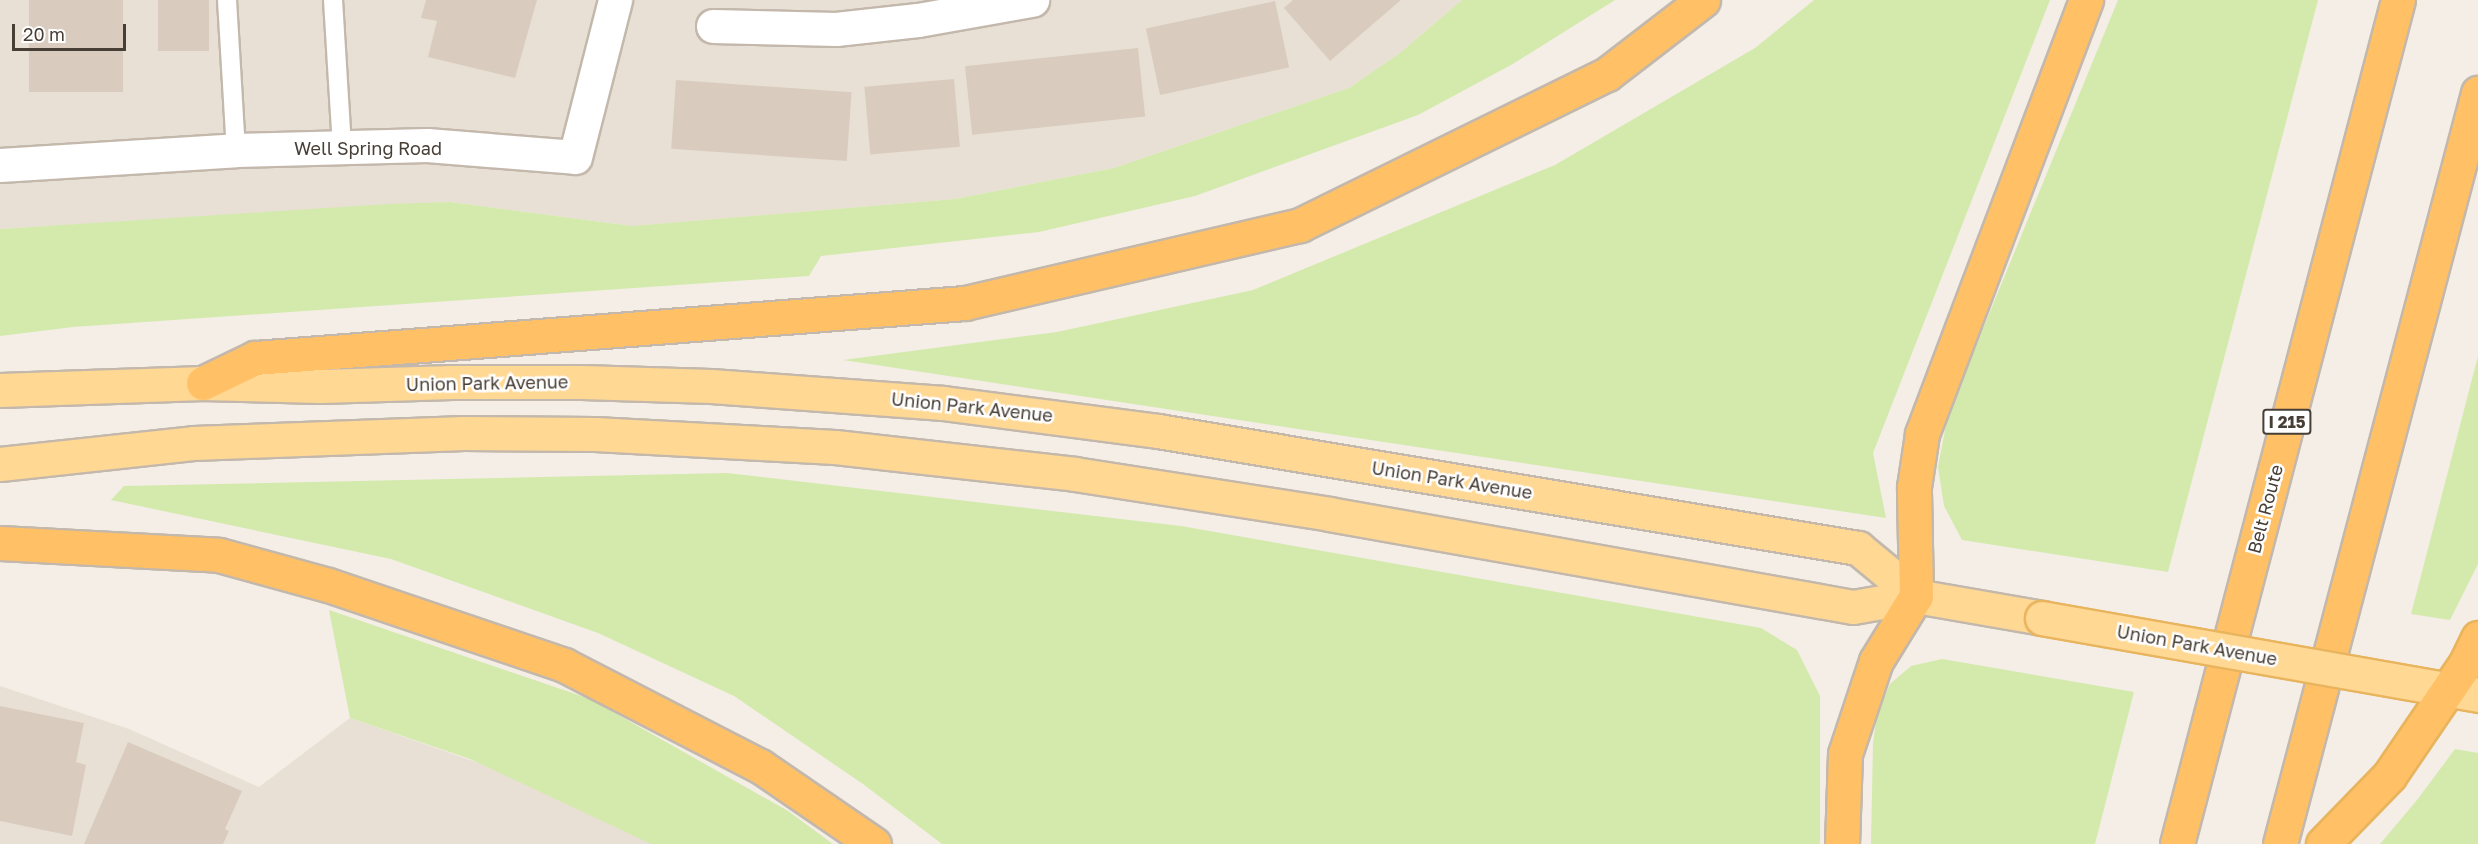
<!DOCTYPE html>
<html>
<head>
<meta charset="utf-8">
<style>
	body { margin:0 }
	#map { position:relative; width:2478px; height:844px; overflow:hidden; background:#f4eee6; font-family:"Golos Text",sans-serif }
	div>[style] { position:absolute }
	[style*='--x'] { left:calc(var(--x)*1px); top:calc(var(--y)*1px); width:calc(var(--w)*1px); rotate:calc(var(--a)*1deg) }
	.residential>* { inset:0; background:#e8e0d4 }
	.green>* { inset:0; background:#d3eaac }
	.building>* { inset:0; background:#d9ccbe; transform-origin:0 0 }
	.roads { filter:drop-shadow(2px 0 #c3b8ab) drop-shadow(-2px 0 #c3b8ab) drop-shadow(0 2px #c3b8ab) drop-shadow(0 -2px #c3b8ab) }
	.lane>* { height:18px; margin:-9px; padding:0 9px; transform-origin:9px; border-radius:9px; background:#fff }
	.street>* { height:33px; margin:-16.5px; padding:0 16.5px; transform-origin:16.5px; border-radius:16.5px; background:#fff }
	.primary>* { height:33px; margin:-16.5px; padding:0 16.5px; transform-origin:16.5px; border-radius:16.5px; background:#ffd894 }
	.highway>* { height:33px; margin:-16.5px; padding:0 16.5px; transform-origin:16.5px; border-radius:16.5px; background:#ffc066 }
	.bridges { filter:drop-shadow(2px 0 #e9b45e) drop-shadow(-2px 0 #e9b45e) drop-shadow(0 2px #e9b45e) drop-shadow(0 -2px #e9b45e) }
	.primary-bridge>* { height:33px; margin:-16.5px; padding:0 16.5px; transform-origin:16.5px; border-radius:16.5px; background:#ffd894 }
	.highway-bridge>* { height:33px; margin:-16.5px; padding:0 16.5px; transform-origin:16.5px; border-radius:16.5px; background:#ffc066 }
	span { translate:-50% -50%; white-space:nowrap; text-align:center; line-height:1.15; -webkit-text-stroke:5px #fff; paint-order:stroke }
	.shield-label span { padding:2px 4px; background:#fff; border:2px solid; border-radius:4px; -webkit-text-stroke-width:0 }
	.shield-label { font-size:16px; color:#473e35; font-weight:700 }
	.street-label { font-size:18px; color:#473e35 }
	.scale { position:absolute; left:12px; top:24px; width:114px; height:27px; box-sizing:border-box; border:3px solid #473e35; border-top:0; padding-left:8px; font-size:18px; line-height:21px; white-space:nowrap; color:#473e35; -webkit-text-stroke:4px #fff; paint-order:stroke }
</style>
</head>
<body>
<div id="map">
	<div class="residential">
		<div style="clip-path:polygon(0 0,1462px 0,1400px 53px,1349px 88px,1114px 168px,955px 199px,632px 226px,450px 202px,0 229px)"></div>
		<div style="clip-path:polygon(0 686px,129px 729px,259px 787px,350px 718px,710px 844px,0 844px)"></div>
	</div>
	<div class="green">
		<div style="clip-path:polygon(1462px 0,1615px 0,1511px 65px,1418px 115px,1195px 196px,1039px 232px,821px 256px,809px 276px,73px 327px,0 336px,0 229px,388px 204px,450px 202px,632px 226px,955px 199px,1114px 168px,1349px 88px,1400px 53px)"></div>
		<div style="clip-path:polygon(1814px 0,2050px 0,1873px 453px,1886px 518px,843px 360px,1057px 332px,1253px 290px,1555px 165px,1755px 48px)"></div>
		<div style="clip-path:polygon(2118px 0,2318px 0,2168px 572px,1962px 540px,1944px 506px,1938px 467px,1948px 414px)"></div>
		<div style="clip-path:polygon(2478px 356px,2478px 564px,2450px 620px,2411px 614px)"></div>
		<div style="clip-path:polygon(727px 473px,1181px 526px,1761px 628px,1797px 650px,1820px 696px,1820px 844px,942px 844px,863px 784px,734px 696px,598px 633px,391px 559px,111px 500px,124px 486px)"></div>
		<div style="clip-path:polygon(329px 610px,590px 699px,788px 811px,833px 844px,651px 844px,470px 759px,350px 718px)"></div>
		<div style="clip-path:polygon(1942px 659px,2134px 692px,2095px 844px,1871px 844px,1873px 743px,1877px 714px,1890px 684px,1911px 666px)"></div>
		<div style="clip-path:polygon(2455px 749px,2478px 753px,2478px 844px,2380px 844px,2417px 800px)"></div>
	</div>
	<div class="building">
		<div style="left:29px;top:0;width:94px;height:92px"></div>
		<div style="left:158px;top:0;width:51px;height:51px"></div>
		<div style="clip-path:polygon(426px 0,537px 0,515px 78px,428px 57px,437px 21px,421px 18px)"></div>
		<div style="clip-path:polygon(1293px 0,1401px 0,1330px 61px,1284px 8px)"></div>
		<div style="left:1275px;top:1px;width:68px;height:132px;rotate:78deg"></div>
		<div style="left:1138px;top:48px;width:69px;height:174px;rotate:84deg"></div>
		<div style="left:954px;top:79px;width:68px;height:90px;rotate:85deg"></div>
		<div style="left:676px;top:80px;width:176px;height:69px;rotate:4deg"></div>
		<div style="clip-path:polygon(0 706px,84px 723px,76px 762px,86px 765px,72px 836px,0 821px)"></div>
		<div style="clip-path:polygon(128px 742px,242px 791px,225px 829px,229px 831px,223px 844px,84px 844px)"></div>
	</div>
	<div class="roads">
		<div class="lane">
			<div style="--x:227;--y:0;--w:150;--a:86.6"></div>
			<div style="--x:333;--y:0;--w:146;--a:86.5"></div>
		</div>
		<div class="street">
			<div style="--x:713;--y:26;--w:123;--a:1.4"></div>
			<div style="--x:836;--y:29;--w:82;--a:-6.3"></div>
			<div style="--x:918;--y:20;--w:116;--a:-10"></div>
			<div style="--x:0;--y:165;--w:236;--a:-3.6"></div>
			<div style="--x:236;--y:150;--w:191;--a:-1.5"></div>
			<div style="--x:427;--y:145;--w:148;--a:4.6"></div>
			<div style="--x:575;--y:157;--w:162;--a:-75.7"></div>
		</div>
		<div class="primary">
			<div style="--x:0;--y:390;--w:203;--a:-2"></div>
			<div style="--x:203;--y:383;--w:117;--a:1.5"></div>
			<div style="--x:320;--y:386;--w:132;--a:-1.7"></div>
			<div style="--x:452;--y:382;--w:130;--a:0"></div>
			<div style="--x:582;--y:382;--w:129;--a:1.8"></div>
			<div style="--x:711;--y:386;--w:233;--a:4.2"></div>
			<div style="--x:943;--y:403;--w:217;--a:7.4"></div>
			<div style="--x:1158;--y:431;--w:710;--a:9.49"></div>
			<div style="--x:1858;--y:548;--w:75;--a:39.6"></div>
			<div style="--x:0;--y:464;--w:194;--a:-6.2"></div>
			<div style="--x:193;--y:443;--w:271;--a:-2.1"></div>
			<div style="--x:464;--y:433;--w:131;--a:0.4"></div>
			<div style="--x:595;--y:434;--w:240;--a:3.1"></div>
			<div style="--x:835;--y:447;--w:242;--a:6.4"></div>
			<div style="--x:1075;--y:474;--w:257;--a:8.9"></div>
			<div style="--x:1329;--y:514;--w:532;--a:10.06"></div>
			<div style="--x:1853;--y:607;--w:64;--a:-9.9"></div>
			<div style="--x:1916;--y:596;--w:128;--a:9.9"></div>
		</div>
		<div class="highway">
			<div style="--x:203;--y:383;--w:58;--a:-25.7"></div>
			<div style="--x:255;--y:358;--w:712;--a:-4.43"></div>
			<div style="--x:965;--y:303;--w:344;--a:-13.1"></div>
			<div style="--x:1300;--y:225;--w:342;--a:-26.2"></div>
			<div style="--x:1607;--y:74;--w:121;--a:-37.6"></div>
			<div style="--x:0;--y:543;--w:219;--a:3.1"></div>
			<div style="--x:219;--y:555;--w:113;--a:15.4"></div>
			<div style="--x:328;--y:585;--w:249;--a:18.7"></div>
			<div style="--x:564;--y:665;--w:220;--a:27.3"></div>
			<div style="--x:760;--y:766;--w:138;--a:34.4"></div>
			<div style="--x:1842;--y:844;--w:90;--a:-88.1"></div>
			<div style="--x:1845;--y:754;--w:98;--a:-71.6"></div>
			<div style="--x:1876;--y:661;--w:76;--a:-58.4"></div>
			<div style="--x:1916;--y:596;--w:109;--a:-91.1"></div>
			<div style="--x:1914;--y:487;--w:54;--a:-81.4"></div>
			<div style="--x:1922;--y:434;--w:464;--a:-69.3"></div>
			<div style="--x:2177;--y:844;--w:872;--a:-75.33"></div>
			<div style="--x:2280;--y:844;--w:777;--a:-75.23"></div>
		</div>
	</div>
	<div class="bridges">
		<div class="primary-bridge">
			<div style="--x:2042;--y:618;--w:443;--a:10"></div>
		</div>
		<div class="highway-bridge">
			<div style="--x:2323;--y:844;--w:95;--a:-45.9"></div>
			<div style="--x:2389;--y:776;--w:137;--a:-55.7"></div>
			<div style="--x:2466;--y:663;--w:28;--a:-64"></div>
		</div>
	</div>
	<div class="shield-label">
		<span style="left:2287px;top:422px">I 215</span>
	</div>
	<div class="street-label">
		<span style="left:368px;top:148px">Well Spring Road</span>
		<span style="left:487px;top:383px;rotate:-1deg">Union Park Avenue</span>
		<span style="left:972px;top:407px;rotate:6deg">Union Park Avenue</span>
		<span style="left:1452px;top:480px;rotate:9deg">Union Park Avenue</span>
		<span style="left:2265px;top:509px;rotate:-75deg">Belt Route</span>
		<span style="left:2197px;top:645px;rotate:10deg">Union Park Avenue</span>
	</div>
	<div class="scale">20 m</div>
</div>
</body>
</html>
